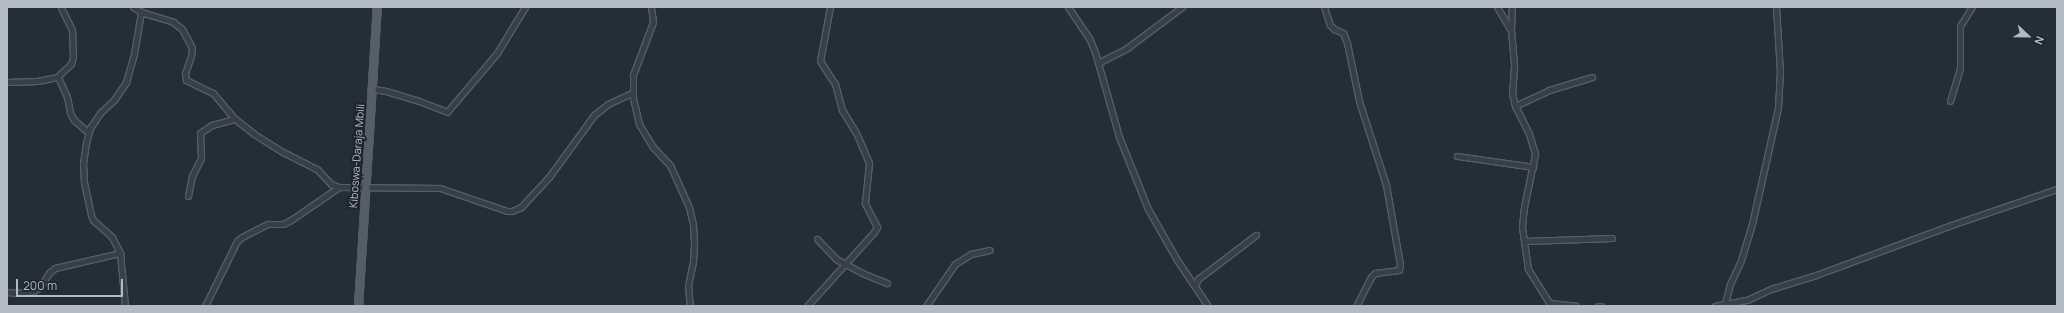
<!DOCTYPE html>
<html>
<head>
<meta charset="utf-8">
<style>
	body { margin:0 }
	#map { position:relative; width:2064px; height:313px; overflow:hidden; background:#242e38; font-family:Manrope,sans-serif }
	div>[style] { position:absolute }
	[style*='--x'] { left:calc(var(--x)*1px); top:calc(var(--y)*1px); width:calc(var(--w)*1px); rotate:calc(var(--a)*1deg) }
	.roads { filter:drop-shadow(1px 0 #555d66) drop-shadow(-1px 0 #555d66) drop-shadow(0 1px #555d66) drop-shadow(0 -1px #555d66) }
	.minor>* { height:5px; margin:-2.5px; padding:0 2.5px; transform-origin:2.5px; border-radius:2.5px; background:#373f48 }
	.major>* { height:7px; margin:-3.5px; padding:0 3.5px; transform-origin:3.5px; border-radius:3.5px; background:#555e68 }
	span { translate:-50% -50%; white-space:nowrap; text-align:center; line-height:1.15; -webkit-text-stroke:4px #1d242d; paint-order:stroke }
	.street-label { font-size:11px; color:#b2bac4 }
	.frame { position:absolute; inset:0; border:8px solid #b2bac4; pointer-events:none }
	.north { position:absolute; left:2008px; top:16px; width:40px; height:40px; -webkit-text-stroke:3px #1d242d; paint-order:stroke; rotate:112deg; font-size:11px; font-weight:700; line-height:16px; text-align:center; color:#b2bac4 }
	.north::after { content:''; display:block; margin:auto; width:14px; height:18px; background:#b2bac4; clip-path:polygon(50% 0,100% 100%,50% 72%,0 100%) }
	.scale { position:absolute; left:16px; top:279px; width:107px; height:18px; box-sizing:border-box; border:2px solid #b2bac4; border-top:0; padding-left:5px; font-size:12px; line-height:14px; white-space:nowrap; color:#b2bac4; -webkit-text-stroke:3px #1d242d; paint-order:stroke }
</style>
</head>
<body>
<div id="map">
	<div class="roads">
		<div class="minor">
			<div style="--x:133;--y:7;--w:9;--a:32"></div>
			<div style="--x:141;--y:12;--w:34;--a:17"></div>
			<div style="--x:173;--y:22;--w:11;--a:38"></div>
			<div style="--x:182;--y:29;--w:21;--a:62"></div>
			<div style="--x:192;--y:48;--w:8;--a:97"></div>
			<div style="--x:191;--y:56;--w:18;--a:109"></div>
			<div style="--x:185;--y:73;--w:7;--a:82"></div>
			<div style="--x:186;--y:80;--w:30;--a:26"></div>
			<div style="--x:213;--y:93;--w:34;--a:50"></div>
			<div style="--x:235;--y:119;--w:24;--a:38"></div>
			<div style="--x:254;--y:134;--w:34;--a:32"></div>
			<div style="--x:283;--y:152;--w:38;--a:27"></div>
			<div style="--x:317;--y:169;--w:21;--a:47"></div>
			<div style="--x:331;--y:184;--w:9;--a:21"></div>
			<div style="--x:339;--y:187;--w:101;--a:0.6"></div>
			<div style="--x:440;--y:188;--w:71;--a:18.9"></div>
			<div style="--x:507;--y:211;--w:5;--a:0"></div>
			<div style="--x:512;--y:211;--w:10;--a:-24"></div>
			<div style="--x:521;--y:207;--w:41;--a:-47"></div>
			<div style="--x:549;--y:177;--w:77;--a:-54"></div>
			<div style="--x:594;--y:115;--w:18;--a:-38"></div>
			<div style="--x:608;--y:104;--w:26;--a:-25"></div>
			<div style="--x:651;--y:7;--w:15;--a:82"></div>
			<div style="--x:653;--y:22;--w:57;--a:110.7"></div>
			<div style="--x:633;--y:75;--w:23;--a:90"></div>
			<div style="--x:633;--y:98;--w:27;--a:77"></div>
			<div style="--x:639;--y:124;--w:26;--a:59"></div>
			<div style="--x:652;--y:146;--w:26;--a:47"></div>
			<div style="--x:670;--y:165;--w:46;--a:65.7"></div>
			<div style="--x:689;--y:207;--w:17;--a:77"></div>
			<div style="--x:693;--y:224;--w:22;--a:87"></div>
			<div style="--x:694;--y:246;--w:16;--a:94"></div>
			<div style="--x:693;--y:262;--w:24;--a:102"></div>
			<div style="--x:688;--y:285;--w:21;--a:85"></div>
			<div style="--x:1068;--y:7;--w:37;--a:56"></div>
			<div style="--x:1089;--y:38;--w:15;--a:67"></div>
			<div style="--x:1095;--y:52;--w:88;--a:74.2"></div>
			<div style="--x:1119;--y:137;--w:78;--a:68.1"></div>
			<div style="--x:1148;--y:209;--w:59;--a:60.4"></div>
			<div style="--x:1177;--y:260;--w:55;--a:56"></div>
			<div style="--x:1324;--y:7;--w:19;--a:72"></div>
			<div style="--x:1330;--y:25;--w:6;--a:45"></div>
			<div style="--x:1334;--y:29;--w:10;--a:24"></div>
			<div style="--x:1343;--y:33;--w:11;--a:68"></div>
			<div style="--x:1347;--y:43;--w:59;--a:78.3"></div>
			<div style="--x:1359;--y:101;--w:88;--a:72.2"></div>
			<div style="--x:1386;--y:185;--w:80;--a:80"></div>
			<div style="--x:1400;--y:264;--w:6;--a:99"></div>
			<div style="--x:1399;--y:270;--w:24;--a:173"></div>
			<div style="--x:1375;--y:273;--w:6;--a:135"></div>
			<div style="--x:1371;--y:277;--w:33;--a:117"></div>
			<div style="--x:1497;--y:7;--w:27;--a:59"></div>
			<div style="--x:1511;--y:30;--w:37;--a:85"></div>
			<div style="--x:1514;--y:67;--w:26;--a:94"></div>
			<div style="--x:1512;--y:93;--w:13;--a:77"></div>
			<div style="--x:1515;--y:106;--w:31;--a:63"></div>
			<div style="--x:1529;--y:134;--w:21;--a:73"></div>
			<div style="--x:1535;--y:154;--w:54;--a:101.7"></div>
			<div style="--x:1524;--y:207;--w:20;--a:96"></div>
			<div style="--x:1522;--y:227;--w:42;--a:81.9"></div>
			<div style="--x:1528;--y:269;--w:40;--a:58"></div>
			<div style="--x:1549;--y:303;--w:27;--a:6"></div>
			<div style="--x:1511;--y:30;--w:23;--a:-88"></div>
			<div style="--x:1098;--y:63;--w:33;--a:-27"></div>
			<div style="--x:1127;--y:48;--w:69;--a:-36.7"></div>
			<div style="--x:57;--y:77;--w:19;--a:-43"></div>
			<div style="--x:71;--y:64;--w:7;--a:-74"></div>
			<div style="--x:73;--y:57;--w:27;--a:-92"></div>
			<div style="--x:72;--y:30;--w:25;--a:-116"></div>
			<div style="--x:7;--y:82;--w:30;--a:-2"></div>
			<div style="--x:37;--y:81;--w:21;--a:-11"></div>
			<div style="--x:58;--y:77;--w:22;--a:66"></div>
			<div style="--x:67;--y:97;--w:16;--a:79"></div>
			<div style="--x:70;--y:113;--w:8;--a:60"></div>
			<div style="--x:74;--y:120;--w:18;--a:41"></div>
			<div style="--x:373;--y:89;--w:13;--a:9"></div>
			<div style="--x:386;--y:91;--w:34;--a:17"></div>
			<div style="--x:419;--y:101;--w:30;--a:21"></div>
			<div style="--x:447;--y:112;--w:77;--a:-49.7"></div>
			<div style="--x:497;--y:53;--w:54;--a:-58.7"></div>
			<div style="--x:1950;--y:101;--w:34;--a:-73"></div>
			<div style="--x:1960;--y:68;--w:42;--a:-90"></div>
			<div style="--x:1960;--y:26;--w:22;--a:-58"></div>
			<div style="--x:1515;--y:106;--w:38;--a:-25"></div>
			<div style="--x:1549;--y:90;--w:45;--a:-16.8"></div>
			<div style="--x:1457;--y:156;--w:77;--a:8.2"></div>
			<div style="--x:188;--y:196;--w:20;--a:-79"></div>
			<div style="--x:192;--y:176;--w:20;--a:-63"></div>
			<div style="--x:201;--y:158;--w:25;--a:-92"></div>
			<div style="--x:200;--y:133;--w:14;--a:-34"></div>
			<div style="--x:212;--y:125;--w:24;--a:-15"></div>
			<div style="--x:817;--y:239;--w:28;--a:46"></div>
			<div style="--x:836;--y:259;--w:30;--a:28"></div>
			<div style="--x:862;--y:273;--w:27;--a:22"></div>
			<div style="--x:1525;--y:241;--w:87;--a:-2"></div>
			<div style="--x:1195;--y:286;--w:8;--a:-67"></div>
			<div style="--x:1198;--y:279;--w:73;--a:-37.2"></div>
			<div style="--x:7;--y:292;--w:10;--a:6"></div>
			<div style="--x:17;--y:293;--w:17;--a:-7"></div>
			<div style="--x:34;--y:291;--w:7;--a:-34"></div>
			<div style="--x:40;--y:287;--w:17;--a:-57"></div>
			<div style="--x:49;--y:273;--w:8;--a:-40"></div>
			<div style="--x:55;--y:268;--w:67;--a:-13"></div>
			<div style="--x:1725;--y:303;--w:20;--a:-75"></div>
			<div style="--x:1730;--y:284;--w:26;--a:-65"></div>
			<div style="--x:1741;--y:260;--w:38;--a:-73"></div>
			<div style="--x:1752;--y:224;--w:119;--a:-77.4"></div>
			<div style="--x:1778;--y:108;--w:36;--a:-87"></div>
			<div style="--x:1780;--y:72;--w:65;--a:-93.5"></div>
			<div style="--x:125;--y:306;--w:53;--a:-95.4"></div>
			<div style="--x:120;--y:253;--w:18;--a:-117"></div>
			<div style="--x:112;--y:237;--w:25;--a:-138"></div>
			<div style="--x:93;--y:220;--w:5;--a:-112"></div>
			<div style="--x:91;--y:215;--w:34;--a:-102"></div>
			<div style="--x:84;--y:182;--w:18;--a:-93"></div>
			<div style="--x:83;--y:164;--w:21;--a:-82"></div>
			<div style="--x:86;--y:143;--w:16;--a:-75"></div>
			<div style="--x:90;--y:128;--w:18;--a:-56"></div>
			<div style="--x:100;--y:113;--w:19;--a:-43"></div>
			<div style="--x:114;--y:100;--w:22;--a:-56"></div>
			<div style="--x:126;--y:82;--w:29;--a:-74"></div>
			<div style="--x:134;--y:54;--w:43;--a:-80.5"></div>
			<div style="--x:205;--y:306;--w:72;--a:-63.8"></div>
			<div style="--x:237;--y:241;--w:6;--a:-39"></div>
			<div style="--x:242;--y:237;--w:29;--a:-27"></div>
			<div style="--x:268;--y:224;--w:15;--a:0"></div>
			<div style="--x:283;--y:224;--w:9;--a:-27"></div>
			<div style="--x:291;--y:220;--w:58;--a:-34.5"></div>
			<div style="--x:807;--y:306;--w:100;--a:-47.8"></div>
			<div style="--x:874;--y:232;--w:6;--a:-59"></div>
			<div style="--x:877;--y:227;--w:27;--a:-117"></div>
			<div style="--x:865;--y:203;--w:40;--a:-84.3"></div>
			<div style="--x:869;--y:163;--w:33;--a:-113"></div>
			<div style="--x:856;--y:133;--w:27;--a:-121"></div>
			<div style="--x:842;--y:110;--w:27;--a:-105"></div>
			<div style="--x:835;--y:84;--w:27;--a:-123"></div>
			<div style="--x:820;--y:61;--w:55;--a:-79.5"></div>
			<div style="--x:926;--y:306;--w:51;--a:-55.4"></div>
			<div style="--x:955;--y:264;--w:19;--a:-32"></div>
			<div style="--x:971;--y:254;--w:19;--a:-12"></div>
			<div style="--x:1598;--y:306;--w:3;--a:0"></div>
			<div style="--x:1715;--y:306;--w:33;--a:-11"></div>
			<div style="--x:1747;--y:300;--w:26;--a:-25"></div>
			<div style="--x:1771;--y:289;--w:47;--a:-17.3"></div>
			<div style="--x:1816;--y:275;--w:144;--a:-20.3"></div>
			<div style="--x:1951;--y:225;--w:112;--a:-18.8"></div>
		</div>
		<div class="major">
			<div style="--x:358;--y:306;--w:300;--a:-86.4"></div>
		</div>
	</div>
	<div class="street-label">
		<span style="left:357px;top:156px;rotate:-86deg">Kiboswa-Daraja Mbili</span>
	</div>
	<div class="frame"></div>
	<div class="north">N</div>
	<div class="scale">200 m</div>
</div>
</body>
</html>
